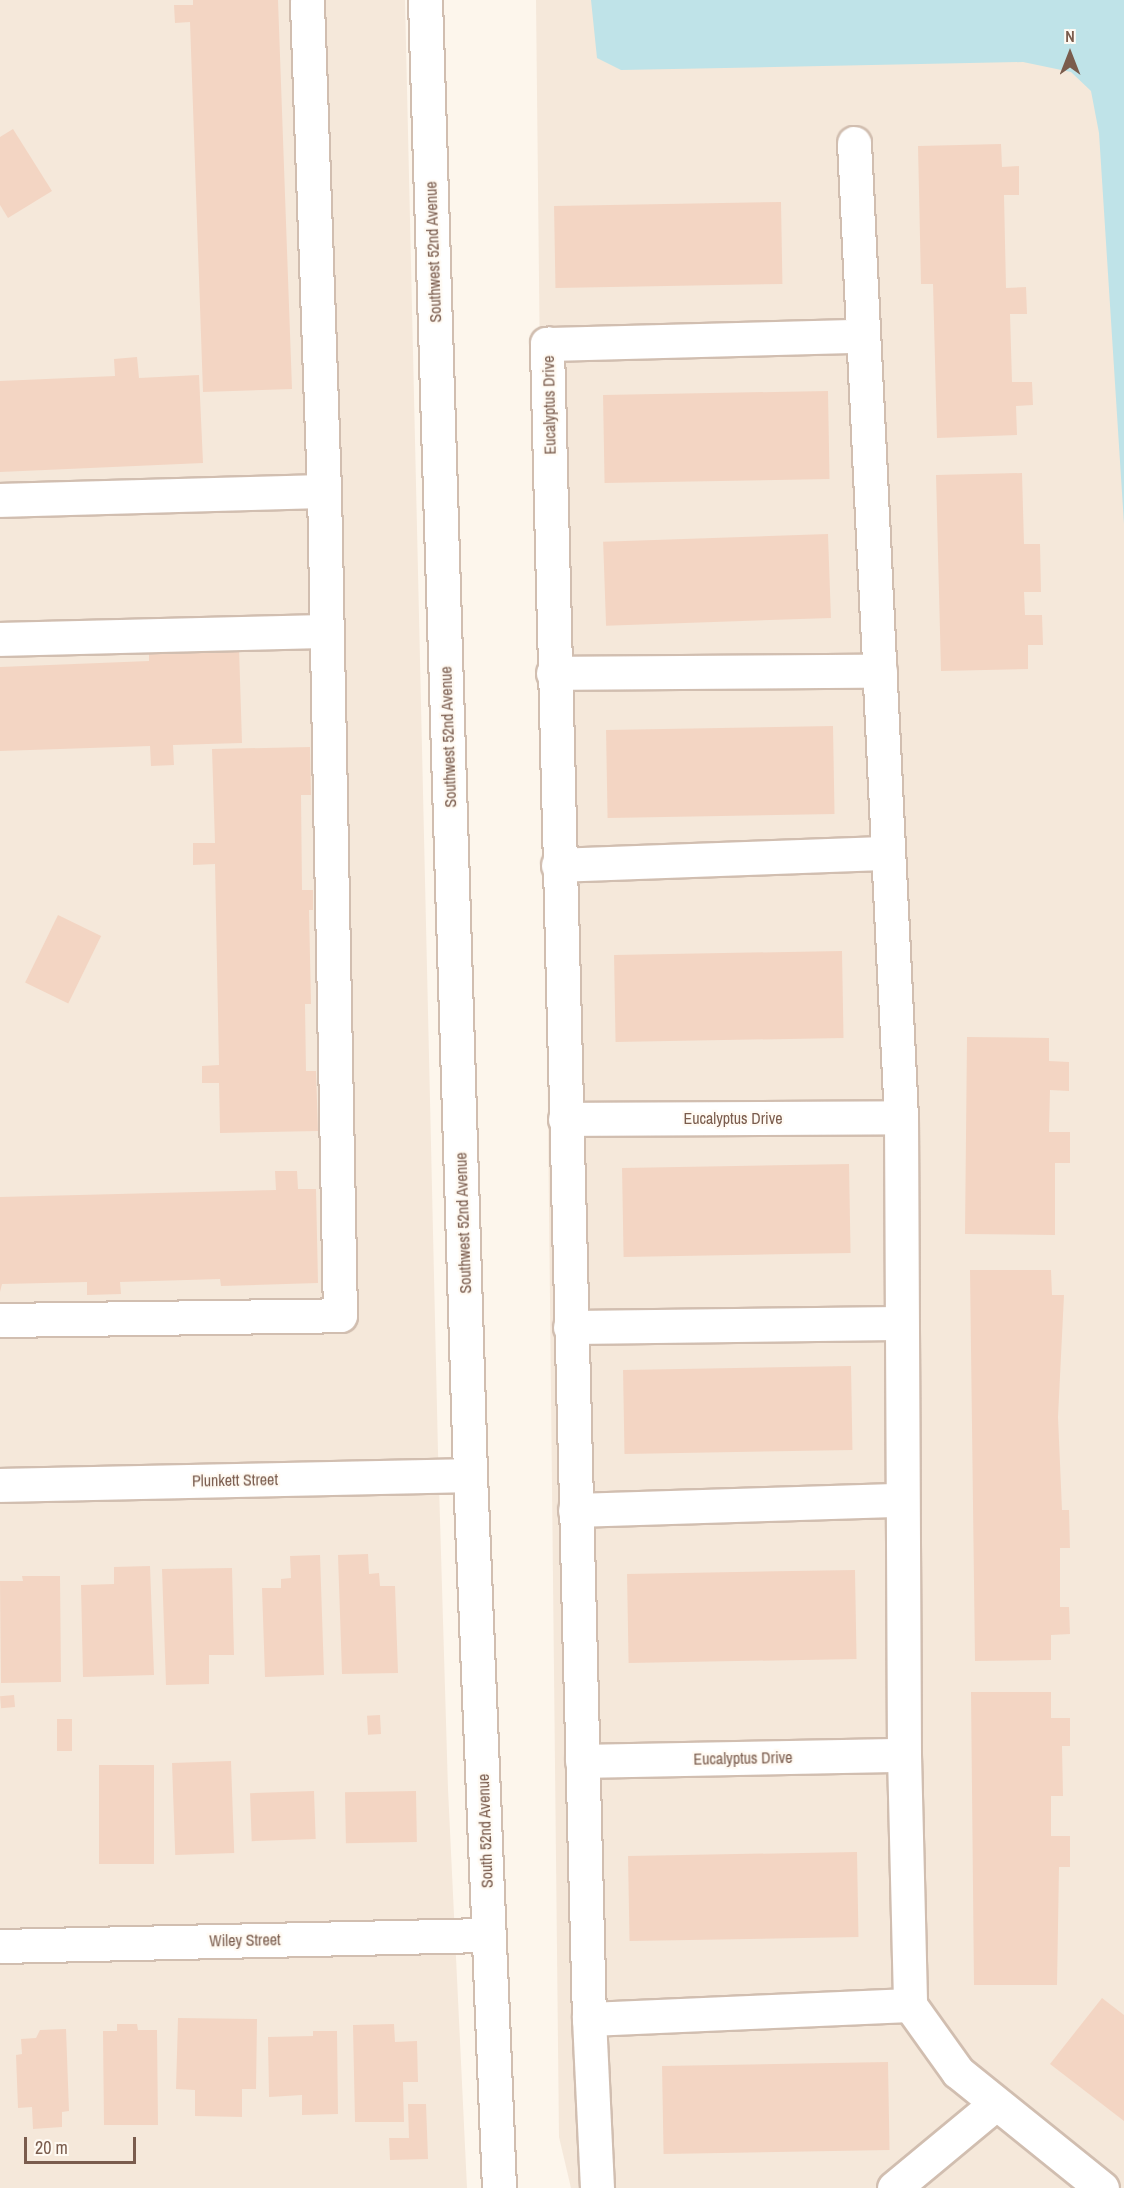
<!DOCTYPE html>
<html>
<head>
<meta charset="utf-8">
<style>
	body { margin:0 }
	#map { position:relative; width:1124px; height:2188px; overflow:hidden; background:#fdf6ec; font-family:"Archivo Narrow",sans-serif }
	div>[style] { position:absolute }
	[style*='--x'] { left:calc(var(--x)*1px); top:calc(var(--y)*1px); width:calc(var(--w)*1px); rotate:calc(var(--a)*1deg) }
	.residential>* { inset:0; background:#f5e8da }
	.water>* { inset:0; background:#bfe3e8 }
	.building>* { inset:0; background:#f3d5c3; transform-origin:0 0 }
	.roads { filter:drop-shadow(2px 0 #d1beb0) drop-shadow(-2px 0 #d1beb0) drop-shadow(0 2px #d1beb0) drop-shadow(0 -2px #d1beb0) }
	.minor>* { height:33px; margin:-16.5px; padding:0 16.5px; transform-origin:16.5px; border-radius:16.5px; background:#fff }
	span { translate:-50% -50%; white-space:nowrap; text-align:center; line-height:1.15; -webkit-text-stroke:4.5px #fffaf3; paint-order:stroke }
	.street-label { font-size:16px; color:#7a5c4d }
	.north { position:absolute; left:1040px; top:24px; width:60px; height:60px; -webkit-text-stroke:4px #fffaf3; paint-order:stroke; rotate:0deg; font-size:16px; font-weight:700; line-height:24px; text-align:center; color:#7a5c4d }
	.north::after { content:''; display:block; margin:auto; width:21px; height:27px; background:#7a5c4d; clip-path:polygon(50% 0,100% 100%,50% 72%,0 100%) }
	.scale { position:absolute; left:24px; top:2137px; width:112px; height:27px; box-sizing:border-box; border:3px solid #7a5c4d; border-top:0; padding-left:8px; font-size:18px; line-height:21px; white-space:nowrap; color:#7a5c4d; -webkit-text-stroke:4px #fffaf3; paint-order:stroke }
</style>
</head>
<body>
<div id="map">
	<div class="residential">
		<div style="clip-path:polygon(0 0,405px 0,438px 1452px,448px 1789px,467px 2188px,0 2188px)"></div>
		<div style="clip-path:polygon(536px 0,1124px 0,1124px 2188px,571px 2188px,559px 2137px)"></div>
	</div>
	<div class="water">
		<div style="clip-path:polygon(591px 0,1124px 0,1124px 524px,1099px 133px,1091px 91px,1071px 72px,1023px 62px,621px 70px,597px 58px)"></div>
	</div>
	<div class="building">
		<div style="clip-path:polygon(193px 0,278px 0,292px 389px,203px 392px,190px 22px,175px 23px,174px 5px,193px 5px)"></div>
		<div style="clip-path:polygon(13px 129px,52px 191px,8px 218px,0 205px,0 137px)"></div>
		<div style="clip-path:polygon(1001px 144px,1002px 167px,1019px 166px,1019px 195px,1004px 195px,1006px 288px,1026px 287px,1027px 314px,1010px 314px,1012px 382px,1032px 382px,1033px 405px,1016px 406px,1017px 435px,937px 438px,933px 284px,921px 284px,918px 146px)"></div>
		<div style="left:781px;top:202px;width:82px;height:227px;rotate:89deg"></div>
		<div style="clip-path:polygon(137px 357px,139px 378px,199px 375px,203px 463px,0 472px,0 381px,115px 376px,114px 359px)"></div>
		<div style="left:828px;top:391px;width:88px;height:225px;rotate:89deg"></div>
		<div style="clip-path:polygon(1022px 473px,1024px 544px,1040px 544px,1041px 592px,1024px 592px,1025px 615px,1042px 615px,1043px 645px,1028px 645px,1028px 669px,941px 671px,936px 475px)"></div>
		<div style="left:828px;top:534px;width:84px;height:225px;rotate:88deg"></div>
		<div style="clip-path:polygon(239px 648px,242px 743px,173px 745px,174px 765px,151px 766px,150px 746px,0 751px,0 667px,149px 661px,149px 651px)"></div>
		<div style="left:833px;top:726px;width:88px;height:227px;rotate:89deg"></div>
		<div style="clip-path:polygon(310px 747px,311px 795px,301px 795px,302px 890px,313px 890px,313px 910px,309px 910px,311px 1004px,305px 1004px,306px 1071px,316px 1071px,318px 1131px,220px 1133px,219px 1083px,202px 1083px,202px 1066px,219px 1065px,215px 864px,193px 865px,193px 843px,215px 843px,212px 749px)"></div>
		<div style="left:58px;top:915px;width:48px;height:75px;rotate:26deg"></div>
		<div style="left:842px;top:951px;width:87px;height:228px;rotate:89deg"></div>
		<div style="clip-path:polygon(967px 1037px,1049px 1038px,1049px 1061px,1069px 1062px,1069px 1091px,1050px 1090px,1049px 1132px,1070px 1132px,1070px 1163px,1055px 1163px,1055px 1235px,965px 1234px)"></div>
		<div style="left:849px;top:1164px;width:89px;height:227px;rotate:89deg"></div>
		<div style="clip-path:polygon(275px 1171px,297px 1171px,298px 1189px,316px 1189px,318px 1283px,221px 1286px,220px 1279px,120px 1282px,121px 1294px,87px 1295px,87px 1282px,2px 1284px,0 1292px,0 1197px,276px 1190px)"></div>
		<div style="clip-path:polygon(970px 1270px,1051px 1270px,1052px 1295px,1064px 1295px,1058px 1417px,1062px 1510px,1069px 1510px,1070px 1548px,1060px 1548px,1060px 1607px,1069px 1607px,1070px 1634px,1051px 1635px,1051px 1660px,975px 1661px)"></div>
		<div style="left:851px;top:1366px;width:84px;height:228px;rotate:89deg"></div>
		<div style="clip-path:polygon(368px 1554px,369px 1574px,379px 1573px,380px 1586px,395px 1586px,398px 1673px,342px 1674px,338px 1555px)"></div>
		<div style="clip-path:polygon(320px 1555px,324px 1675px,265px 1677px,262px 1588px,281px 1588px,281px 1579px,291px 1578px,290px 1556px)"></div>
		<div style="clip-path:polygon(150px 1566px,154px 1675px,83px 1677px,81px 1585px,114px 1584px,114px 1567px)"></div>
		<div style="clip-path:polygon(232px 1568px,234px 1655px,209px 1655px,209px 1684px,166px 1685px,162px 1569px)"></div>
		<div style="left:855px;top:1570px;width:89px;height:228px;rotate:89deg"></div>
		<div style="clip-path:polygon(22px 1576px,60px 1576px,61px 1682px,1px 1683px,0 1581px,23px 1581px)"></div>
		<div style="clip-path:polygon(971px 1692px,1051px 1692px,1051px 1718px,1070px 1718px,1070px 1746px,1062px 1746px,1063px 1796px,1051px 1796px,1051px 1836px,1070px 1836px,1070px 1867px,1059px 1867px,1057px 1985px,974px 1985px)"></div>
		<div style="left:14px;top:1695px;width:12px;height:14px;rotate:85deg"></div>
		<div style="left:380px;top:1715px;width:19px;height:13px;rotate:87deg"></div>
		<div style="left:72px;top:1719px;width:32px;height:15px;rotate:90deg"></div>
		<div style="left:231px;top:1761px;width:92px;height:59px;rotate:88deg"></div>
		<div style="left:99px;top:1765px;width:55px;height:99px"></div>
		<div style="left:314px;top:1791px;width:48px;height:64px;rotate:88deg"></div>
		<div style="left:416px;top:1791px;width:51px;height:71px;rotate:89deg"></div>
		<div style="left:857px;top:1852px;width:85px;height:229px;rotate:89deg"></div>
		<div style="clip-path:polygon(1102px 1998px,1124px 2015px,1124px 2121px,1050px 2064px)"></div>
		<div style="clip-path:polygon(178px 2018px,257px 2019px,256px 2089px,242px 2089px,242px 2117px,195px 2116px,195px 2090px,176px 2089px)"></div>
		<div style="clip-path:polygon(117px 2024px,137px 2024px,138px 2030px,157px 2030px,158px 2125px,104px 2125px,103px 2031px,117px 2031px)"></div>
		<div style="clip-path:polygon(394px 2024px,395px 2042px,417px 2041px,418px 2082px,403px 2082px,404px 2122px,355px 2122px,353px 2025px)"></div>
		<div style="clip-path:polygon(66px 2029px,69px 2111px,62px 2112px,62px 2127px,33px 2129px,32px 2107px,18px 2108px,16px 2055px,22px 2054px,21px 2039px,36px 2038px,40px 2030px)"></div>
		<div style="clip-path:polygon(313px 2031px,337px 2031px,338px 2114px,302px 2115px,302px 2095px,269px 2097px,268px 2037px,313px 2036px)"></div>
		<div style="left:888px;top:2062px;width:88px;height:226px;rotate:89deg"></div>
		<div style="clip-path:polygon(408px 2104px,426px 2104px,428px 2159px,390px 2160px,389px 2138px,409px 2138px)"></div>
	</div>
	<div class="roads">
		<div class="minor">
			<div style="--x:425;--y:0;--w:1476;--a:88.25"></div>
			<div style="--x:470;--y:1475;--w:714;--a:87.67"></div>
			<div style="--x:854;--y:143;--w:975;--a:87.24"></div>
			<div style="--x:901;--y:1117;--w:638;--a:89.73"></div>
			<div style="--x:904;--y:1755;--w:250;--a:88.6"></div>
			<div style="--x:910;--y:2005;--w:82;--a:54.4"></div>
			<div style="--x:958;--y:2072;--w:185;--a:38.9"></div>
			<div style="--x:0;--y:500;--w:324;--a:-1.6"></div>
			<div style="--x:0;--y:639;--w:327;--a:-1.4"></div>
			<div style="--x:553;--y:673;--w:327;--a:-0.4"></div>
			<div style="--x:558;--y:865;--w:329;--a:-2.1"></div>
			<div style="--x:565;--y:1119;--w:336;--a:-0.3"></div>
			<div style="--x:0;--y:1320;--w:340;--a:-0.8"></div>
			<div style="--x:340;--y:1315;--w:824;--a:-91.11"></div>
			<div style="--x:324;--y:491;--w:491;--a:-92"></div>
			<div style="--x:570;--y:1327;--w:331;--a:-0.7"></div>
			<div style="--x:0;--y:1485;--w:470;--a:-1.2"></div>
			<div style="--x:575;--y:1510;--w:327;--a:-1.8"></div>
			<div style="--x:582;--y:1761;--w:322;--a:-1.1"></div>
			<div style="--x:0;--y:1946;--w:489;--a:-1.3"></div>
			<div style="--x:589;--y:2019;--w:321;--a:-2.5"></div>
			<div style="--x:597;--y:2188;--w:169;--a:-92.7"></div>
			<div style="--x:589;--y:2019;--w:1676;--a:-91.44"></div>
			<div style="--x:547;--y:344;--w:316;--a:-1.5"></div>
			<div style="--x:894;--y:2188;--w:131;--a:-39.7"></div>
		</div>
	</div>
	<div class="street-label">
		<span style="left:433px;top:252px;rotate:-92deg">Southwest 52nd Avenue</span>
		<span style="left:549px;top:405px;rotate:-91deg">Eucalyptus Drive</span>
		<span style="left:448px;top:737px;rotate:-92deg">Southwest 52nd Avenue</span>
		<span style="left:733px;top:1118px">Eucalyptus Drive</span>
		<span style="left:463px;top:1223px;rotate:-92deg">Southwest 52nd Avenue</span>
		<span style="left:235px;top:1480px;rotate:-1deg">Plunkett Street</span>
		<span style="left:743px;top:1758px;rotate:-1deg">Eucalyptus Drive</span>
		<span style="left:485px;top:1831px;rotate:-92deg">South 52nd Avenue</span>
		<span style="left:245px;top:1940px;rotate:-1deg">Wiley Street</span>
	</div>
	<div class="north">N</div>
	<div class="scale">20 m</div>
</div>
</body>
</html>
